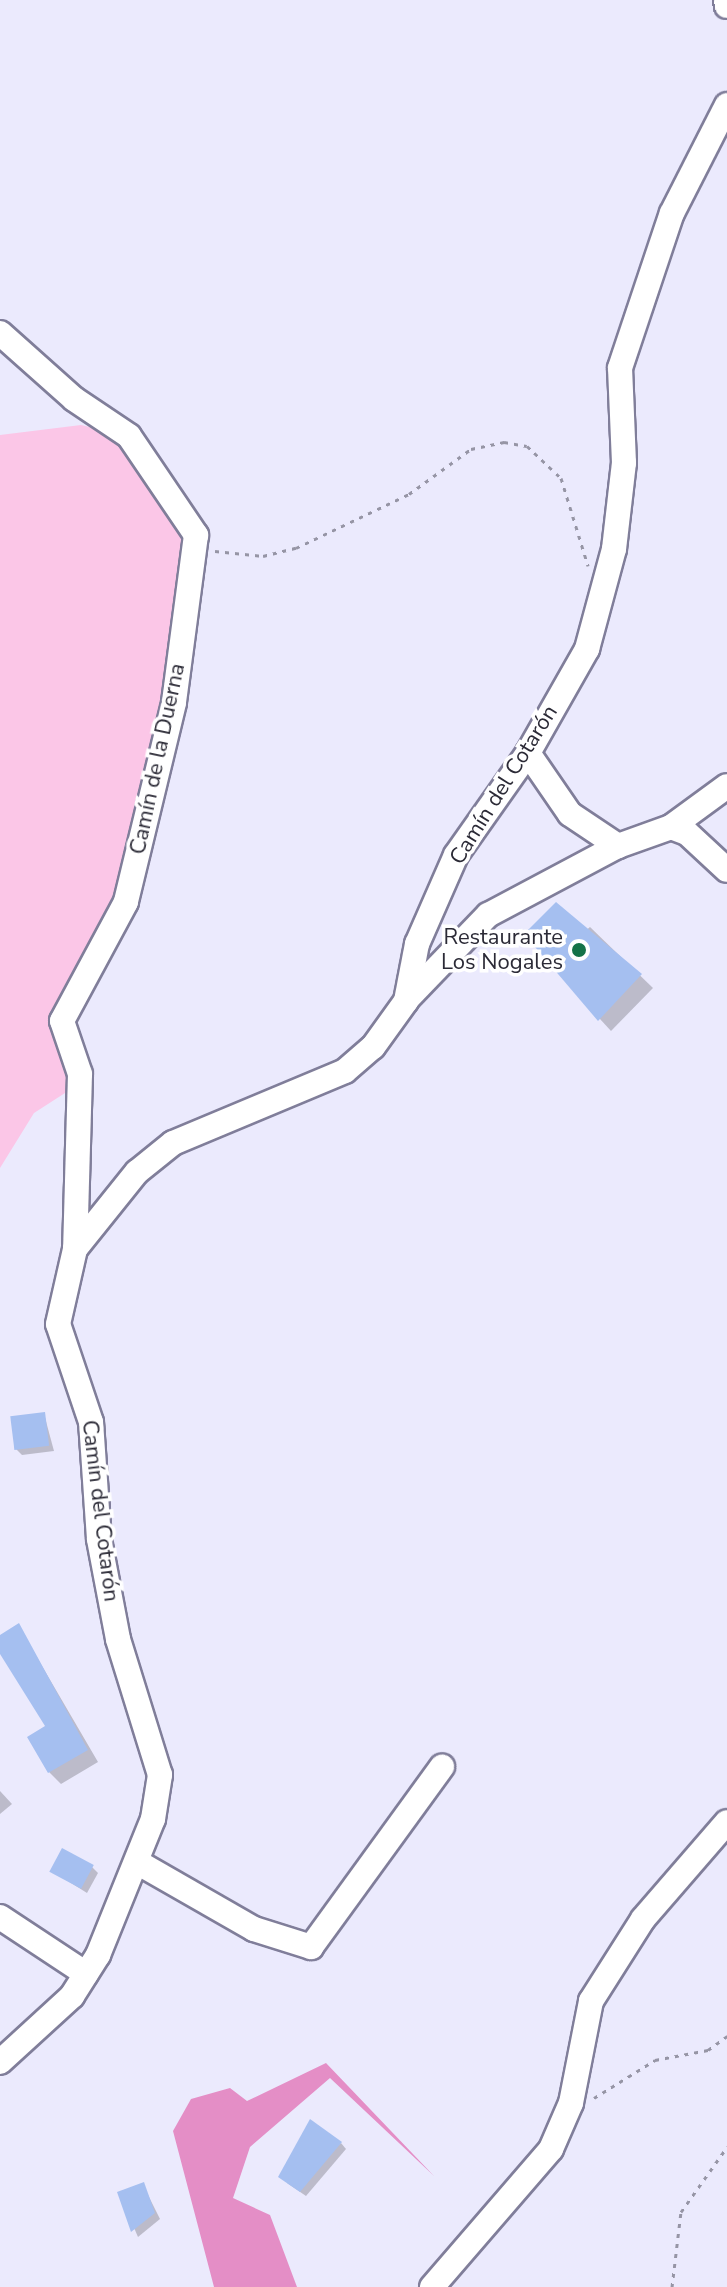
<!DOCTYPE html>
<html>
<head>
<meta charset="utf-8">
<style>
	body { margin:0 }
	#map { position:relative; width:727px; height:2287px; overflow:hidden; background:#ebeafd; font-family:"Nunito Sans",sans-serif }
	div>[style] { position:absolute }
	[style*='--x'] { left:calc(var(--x)*1px); top:calc(var(--y)*1px); width:calc(var(--w)*1px); rotate:calc(var(--a)*1deg) }
	.green>* { inset:0; background:#fbc6e7 }
	.forest>* { inset:0; background:#e48ec6 }
	.shadow>* { inset:0; background:#0003 }
	.building>* { inset:0; background:#a5bff0; transform-origin:0 0 }
	.path>* { height:3px; margin-top:-1.5px; transform-origin:0; background:repeating-linear-gradient(90deg,#9695a5 0 4px,transparent 0 10px) }
	.roads { filter:drop-shadow(2px 0 #807e9a) drop-shadow(-2px 0 #807e9a) drop-shadow(0 2px #807e9a) drop-shadow(0 -2px #807e9a) }
	.minor>* { height:24px; margin:-12px; padding:0 12px; transform-origin:12px; border-radius:12px; background:#fff }
	.dots>* { width:22px; height:22px; translate:-50% -50%; box-sizing:border-box; border:4px solid #fff; border-radius:50% }
	span { translate:-50% -50%; white-space:nowrap; text-align:center; line-height:1.15; -webkit-text-stroke:7px #fff; paint-order:stroke }
	.street-label { font-size:22px; color:#2b2a36 }
	.poi-label { font-size:22px; color:#2b2a36 }
	.right { translate:-100% -50%; text-align:right }
</style>
</head>
<body>
<div id="map">
	<div class="green">
		<div style="clip-path:polygon(81px 425px,129px 436px,197px 555px,126px 902px,66px 1007px,79px 1084px,34px 1113px,0 1168px,0 435px)"></div>
	</div>
	<div class="forest">
		<div style="clip-path:polygon(326px 2063px,434px 2176px,330px 2078px,250px 2147px,233px 2198px,270px 2215px,297px 2287px,214px 2287px,173px 2131px,191px 2099px,230px 2088px,247px 2101px)"></div>
	</div>
	<div class="shadow">
		<div style="clip-path:polygon(590px 927px,653px 988px,611px 1031px,600px 1019px,584px 932px)"></div>
		<div style="clip-path:polygon(44px 1414px,54px 1451px,22px 1455px,16px 1449px)"></div>
		<div style="clip-path:polygon(18px 1625px,98px 1762px,61px 1784px,49px 1772px,48px 1726px,0 1650px,0 1637px)"></div>
		<div style="clip-path:polygon(0 1791px,12px 1804px,0 1814px)"></div>
		<div style="clip-path:polygon(92px 1867px,98px 1873px,87px 1893px,52px 1871px)"></div>
		<div style="clip-path:polygon(341px 2143px,346px 2149px,306px 2196px,287px 2183px)"></div>
		<div style="clip-path:polygon(143px 2185px,160px 2219px,138px 2237px,119px 2193px)"></div>
	</div>
	<div class="building">
		<div style="clip-path:polygon(556px 902px,642px 974px,598px 1021px,524px 934px)"></div>
		<div style="left:45px;top:1412px;width:34px;height:35px;rotate:83deg"></div>
		<div style="clip-path:polygon(19px 1623px,88px 1750px,48px 1773px,27px 1737px,45px 1726px,0 1654px,0 1635px)"></div>
		<div style="left:62px;top:1848px;width:36px;height:27px;rotate:28deg"></div>
		<div style="clip-path:polygon(310px 2119px,342px 2142px,300px 2192px,278px 2177px)"></div>
		<div style="clip-path:polygon(144px 2182px,155px 2213px,131px 2232px,117px 2192px)"></div>
	</div>
	<div class="path">
		<div style="--x:215;--y:551;--w:48;--a:5.9"></div>
		<div style="--x:263;--y:556;--w:34;--a:-14"></div>
		<div style="--x:296;--y:548;--w:125;--a:-25.5"></div>
		<div style="--x:409;--y:494;--w:77;--a:-36"></div>
		<div style="--x:471;--y:449;--w:34;--a:-12"></div>
		<div style="--x:504;--y:442;--w:23;--a:10"></div>
		<div style="--x:527;--y:446;--w:47;--a:43.3"></div>
		<div style="--x:561;--y:478;--w:92;--a:72.9"></div>
		<div style="--x:594;--y:2098;--w:72;--a:-31.9"></div>
		<div style="--x:655;--y:2060;--w:54;--a:-10.7"></div>
		<div style="--x:708;--y:2050;--w:24;--a:-36"></div>
		<div style="--x:672;--y:2287;--w:76;--a:-83.2"></div>
		<div style="--x:681;--y:2212;--w:80;--a:-54.7"></div>
	</div>
	<div class="roads">
		<div class="minor">
			<div style="--x:726;--y:0;--w:6;--a:81"></div>
			<div style="--x:0;--y:333;--w:99;--a:41.7"></div>
			<div style="--x:74;--y:399;--w:66;--a:33.9"></div>
			<div style="--x:129;--y:436;--w:120;--a:55.9"></div>
			<div style="--x:196;--y:535;--w:169;--a:97.5"></div>
			<div style="--x:174;--y:703;--w:205;--a:103.6"></div>
			<div style="--x:126;--y:902;--w:135;--a:118.3"></div>
			<div style="--x:62;--y:1021;--w:56;--a:71.2"></div>
			<div style="--x:80;--y:1074;--w:175;--a:91.6"></div>
			<div style="--x:528;--y:753;--w:74;--a:55.5"></div>
			<div style="--x:570;--y:814;--w:58;--a:33.7"></div>
			<div style="--x:671;--y:827;--w:69;--a:-36.2"></div>
			<div style="--x:409;--y:997;--w:114;--a:-46.1"></div>
			<div style="--x:488;--y:915;--w:147;--a:-28"></div>
			<div style="--x:618;--y:846;--w:56;--a:-19.7"></div>
			<div style="--x:671;--y:827;--w:17;--a:21"></div>
			<div style="--x:687;--y:833;--w:54;--a:42.8"></div>
			<div style="--x:137;--y:1862;--w:135;--a:29.8"></div>
			<div style="--x:254;--y:1929;--w:60;--a:17.5"></div>
			<div style="--x:311;--y:1947;--w:223;--a:-54"></div>
			<div style="--x:0;--y:1917;--w:103;--a:33.5"></div>
			<div style="--x:0;--y:2062;--w:98;--a:-42.5"></div>
			<div style="--x:72;--y:1996;--w:49;--a:-57.6"></div>
			<div style="--x:98;--y:1955;--w:147;--a:-68"></div>
			<div style="--x:153;--y:1819;--w:45;--a:-81"></div>
			<div style="--x:160;--y:1775;--w:142;--a:-107.2"></div>
			<div style="--x:118;--y:1639;--w:102;--a:-100.8"></div>
			<div style="--x:99;--y:1539;--w:117;--a:-93.9"></div>
			<div style="--x:91;--y:1422;--w:103;--a:-108.6"></div>
			<div style="--x:58;--y:1324;--w:77;--a:-77.2"></div>
			<div style="--x:75;--y:1249;--w:99;--a:-51.2"></div>
			<div style="--x:137;--y:1172;--w:46;--a:-38.9"></div>
			<div style="--x:173;--y:1143;--w:186;--a:-22.7"></div>
			<div style="--x:345;--y:1071;--w:37;--a:-41"></div>
			<div style="--x:373;--y:1047;--w:57;--a:-54.3"></div>
			<div style="--x:406;--y:1001;--w:58;--a:-79.1"></div>
			<div style="--x:417;--y:944;--w:97;--a:-66.3"></div>
			<div style="--x:456;--y:855;--w:125;--a:-54.8"></div>
			<div style="--x:528;--y:753;--w:120;--a:-60.4"></div>
			<div style="--x:587;--y:649;--w:104;--a:-74.9"></div>
			<div style="--x:614;--y:549;--w:87;--a:-83.4"></div>
			<div style="--x:624;--y:463;--w:95;--a:-92.4"></div>
			<div style="--x:620;--y:368;--w:163;--a:-71.5"></div>
			<div style="--x:672;--y:213;--w:121;--a:-63"></div>
			<div style="--x:432;--y:2287;--w:182;--a:-49.2"></div>
			<div style="--x:551;--y:2149;--w:50;--a:-66.5"></div>
			<div style="--x:571;--y:2103;--w:104;--a:-78.9"></div>
			<div style="--x:591;--y:2001;--w:97;--a:-57.6"></div>
			<div style="--x:643;--y:1919;--w:128;--a:-49.1"></div>
		</div>
	</div>
	<div class="dots">
		<div style="left:579px;top:950px;background:#147248"></div>
	</div>
	<div class="street-label">
		<span style="left:158px;top:759px;rotate:-78deg">Camín de la Duerna</span>
		<span style="left:504px;top:785px;rotate:-58deg">Camín del Cotarón</span>
		<span style="left:100px;top:1511px;rotate:83deg">Camín del Cotarón</span>
	</div>
	<div class="poi-label">
		<span class="right" style="left:563px;top:950px">Restaurante<br>Los Nogales</span>
	</div>
</div>
</body>
</html>
